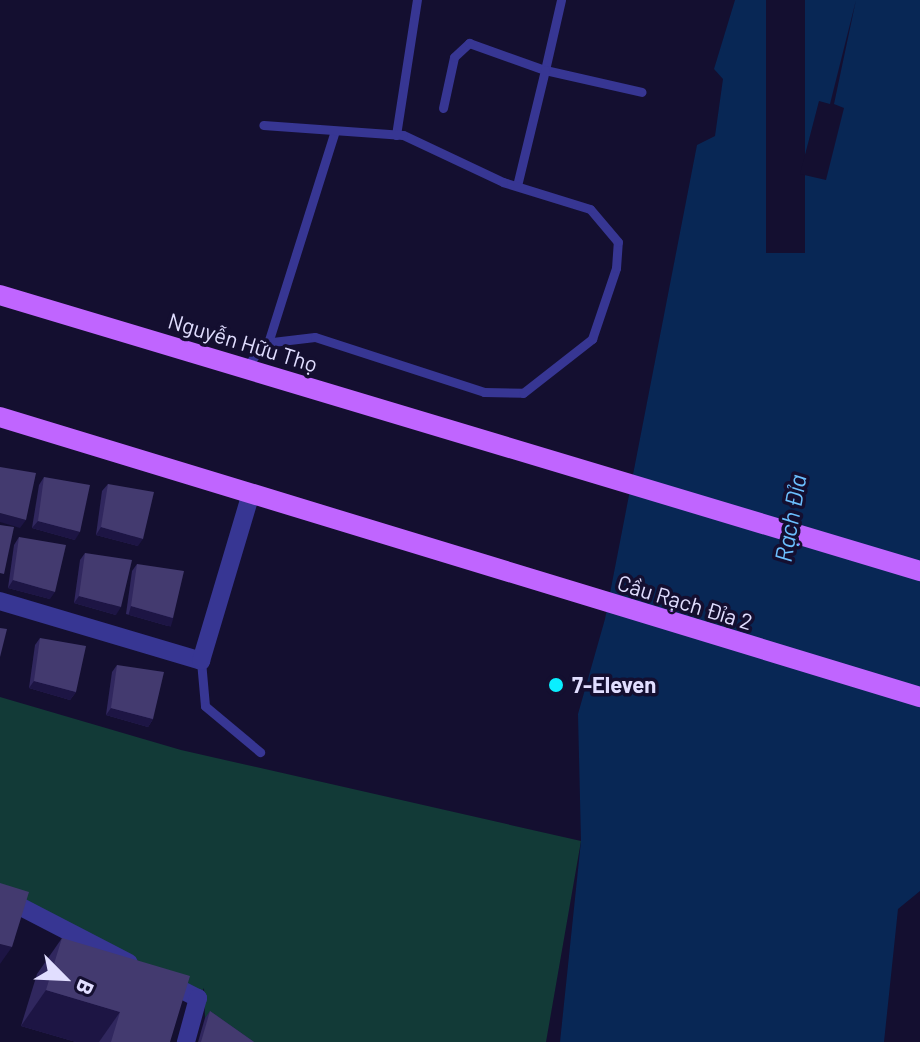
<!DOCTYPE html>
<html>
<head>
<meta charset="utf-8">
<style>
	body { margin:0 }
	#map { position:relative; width:920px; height:1042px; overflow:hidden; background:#140f30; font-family:Barlow,sans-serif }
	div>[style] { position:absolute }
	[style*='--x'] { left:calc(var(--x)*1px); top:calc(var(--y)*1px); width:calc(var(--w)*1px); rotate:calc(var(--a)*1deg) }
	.green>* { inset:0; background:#123a37 }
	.water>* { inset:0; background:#082755 }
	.pier>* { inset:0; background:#140f30; transform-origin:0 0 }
	.service>* { height:9px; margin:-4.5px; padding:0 4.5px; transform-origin:4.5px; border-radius:4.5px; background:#373693 }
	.minor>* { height:18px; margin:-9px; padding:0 9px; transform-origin:9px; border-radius:9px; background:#373693 }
	.primary>* { height:20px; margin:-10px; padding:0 10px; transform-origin:10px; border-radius:10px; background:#c065ff }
	.wall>* { inset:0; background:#30275e }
	.shaded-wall>* { inset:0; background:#1d1544; transform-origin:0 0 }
	.building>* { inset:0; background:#433a6f }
	.dots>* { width:22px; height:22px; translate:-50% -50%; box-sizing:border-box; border:4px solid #140f30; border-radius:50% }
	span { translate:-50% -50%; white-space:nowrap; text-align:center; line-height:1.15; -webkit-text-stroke:7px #140f30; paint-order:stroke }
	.street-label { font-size:22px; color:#e1deff }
	.poi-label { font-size:22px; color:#e1deff; font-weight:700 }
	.left { translate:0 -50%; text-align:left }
	.water-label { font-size:24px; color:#6cc0ff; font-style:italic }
	.north { position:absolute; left:24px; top:938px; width:80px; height:80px; -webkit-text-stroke:6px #140f30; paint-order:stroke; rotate:114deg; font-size:22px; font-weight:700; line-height:32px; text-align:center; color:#e1deff }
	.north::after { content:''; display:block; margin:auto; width:28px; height:36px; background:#e1deff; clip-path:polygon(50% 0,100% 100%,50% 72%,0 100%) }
</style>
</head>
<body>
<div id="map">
	<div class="green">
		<div style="clip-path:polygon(0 697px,181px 750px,581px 841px,546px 1042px,231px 1042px,205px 1018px,204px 988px,198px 998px,0 896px)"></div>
	</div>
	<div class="water">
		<div style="clip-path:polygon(735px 0,920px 0,920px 891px,898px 909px,884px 1042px,560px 1042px,581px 841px,578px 714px,605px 619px,697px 145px,715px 136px,723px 79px,714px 69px)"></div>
	</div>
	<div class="pier">
		<div style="left:766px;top:0;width:39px;height:253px"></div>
		<div style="clip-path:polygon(856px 0,834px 104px,844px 108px,826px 180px,800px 174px,819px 101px,830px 104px)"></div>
	</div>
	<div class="service">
		<div style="--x:561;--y:0;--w:72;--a:102.9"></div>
		<div style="--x:545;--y:70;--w:99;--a:12.8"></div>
		<div style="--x:443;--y:108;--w:52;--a:-77.8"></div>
		<div style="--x:454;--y:57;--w:21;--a:-43"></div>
		<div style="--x:469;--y:43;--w:81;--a:19.6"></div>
		<div style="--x:545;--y:70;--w:119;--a:103.6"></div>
		<div style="--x:396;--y:135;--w:137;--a:-81.2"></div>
		<div style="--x:268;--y:343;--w:222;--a:-72.5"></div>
		<div style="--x:246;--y:368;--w:31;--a:-54"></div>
		<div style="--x:264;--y:343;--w:51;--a:-6.7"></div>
		<div style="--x:315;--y:337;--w:178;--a:18"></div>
		<div style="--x:484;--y:392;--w:39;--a:1"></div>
		<div style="--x:523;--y:393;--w:88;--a:-38"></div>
		<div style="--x:592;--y:339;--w:75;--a:-71.3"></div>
		<div style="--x:616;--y:268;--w:26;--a:-86"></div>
		<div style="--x:618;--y:242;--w:43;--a:-130.3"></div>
		<div style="--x:590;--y:209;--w:91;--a:-162.8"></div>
		<div style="--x:503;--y:182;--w:110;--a:-154.8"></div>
		<div style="--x:403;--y:135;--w:140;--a:-175.9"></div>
		<div style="--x:201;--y:661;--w:45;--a:84.9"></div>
		<div style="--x:205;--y:706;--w:72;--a:39.9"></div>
	</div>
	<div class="minor">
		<div style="--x:0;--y:601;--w:210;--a:16.6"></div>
		<div style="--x:201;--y:661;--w:171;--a:-73.4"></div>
		<div style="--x:0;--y:896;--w:145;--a:27.4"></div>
		<div style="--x:166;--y:982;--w:36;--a:27"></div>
		<div style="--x:198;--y:998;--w:46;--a:105.3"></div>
	</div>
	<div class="primary">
		<div style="--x:0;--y:295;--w:961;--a:16.7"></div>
		<div style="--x:0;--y:417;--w:962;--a:16.93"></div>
	</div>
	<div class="wall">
		<div style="clip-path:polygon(44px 477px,75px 540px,32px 528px,39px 485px)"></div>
		<div style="clip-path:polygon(108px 484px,138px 546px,96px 535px,102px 491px)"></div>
		<div style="clip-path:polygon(19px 537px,50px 599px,8px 588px,14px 545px)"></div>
		<div style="clip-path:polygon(85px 553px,116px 615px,74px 603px,80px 560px)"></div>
		<div style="clip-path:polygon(137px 564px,173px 618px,168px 626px,126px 614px,132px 571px)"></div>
		<div style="clip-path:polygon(40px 638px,76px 692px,70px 700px,29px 688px,35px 645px)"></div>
		<div style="clip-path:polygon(117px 665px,153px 719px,148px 727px,106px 715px,112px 672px)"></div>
		<div style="clip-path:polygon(62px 938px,170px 1042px,76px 1042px,21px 1026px,37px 974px)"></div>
		<div style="clip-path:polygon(210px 1011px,254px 1042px,198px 1042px,205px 1018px)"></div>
	</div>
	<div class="shaded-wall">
		<div style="clip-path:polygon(0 513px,26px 520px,20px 528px,0 522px)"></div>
		<div style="clip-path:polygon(38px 521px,80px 532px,75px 540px,32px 528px)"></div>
		<div style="clip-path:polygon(101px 527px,143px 539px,138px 546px,96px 535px)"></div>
		<div style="clip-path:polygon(13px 580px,55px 592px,50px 599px,8px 588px)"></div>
		<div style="clip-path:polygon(79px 596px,121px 607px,116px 615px,74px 603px)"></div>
		<div style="left:131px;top:606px;width:44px;height:9px;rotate:16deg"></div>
		<div style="clip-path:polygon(34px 681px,76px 692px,70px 700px,29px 688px)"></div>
		<div style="clip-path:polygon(111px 708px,153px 719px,148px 727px,106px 715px)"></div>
		<div style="clip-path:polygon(0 944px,12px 947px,0 964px)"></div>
		<div style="clip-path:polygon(46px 990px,120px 1012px,99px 1042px,76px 1042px,21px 1026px)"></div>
	</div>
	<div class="building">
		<div style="clip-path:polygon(0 467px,36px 473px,26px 520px,0 513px)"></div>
		<div style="clip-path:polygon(44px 477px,90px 485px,80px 532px,38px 521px)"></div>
		<div style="clip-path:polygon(108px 484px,154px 492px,143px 539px,101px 527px)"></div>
		<div style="clip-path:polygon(0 525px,14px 527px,4px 574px,0 573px)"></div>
		<div style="clip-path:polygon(19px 537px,66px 545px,55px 592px,13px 580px)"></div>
		<div style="clip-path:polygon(85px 553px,132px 560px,121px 607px,79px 596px)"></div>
		<div style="clip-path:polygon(137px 564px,184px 571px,173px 618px,131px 606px)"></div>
		<div style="clip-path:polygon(0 628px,7px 629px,0 657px)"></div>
		<div style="clip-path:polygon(40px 638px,86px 646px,76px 692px,34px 681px)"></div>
		<div style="clip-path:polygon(117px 665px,164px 672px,153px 719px,111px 708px)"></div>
		<div style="clip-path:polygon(0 883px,29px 892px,12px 947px,0 944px)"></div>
		<div style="clip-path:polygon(62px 938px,190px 976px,170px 1042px,111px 1042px,120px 1012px,46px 990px)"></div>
		<div style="clip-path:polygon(210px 1011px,254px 1042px,201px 1042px)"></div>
	</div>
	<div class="dots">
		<div style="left:556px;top:685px;background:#0aefff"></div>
	</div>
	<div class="street-label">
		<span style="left:243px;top:342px;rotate:17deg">Nguyễn Hữu Thọ</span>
		<span style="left:685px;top:602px;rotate:17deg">Cầu Rạch Đỉa 2</span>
	</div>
	<div class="poi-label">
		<span class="left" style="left:572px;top:685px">7-Eleven</span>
	</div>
	<div class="water-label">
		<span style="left:790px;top:518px;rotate:-80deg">Rạch Đỉa</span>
	</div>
	<div class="north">B</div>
</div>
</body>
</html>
